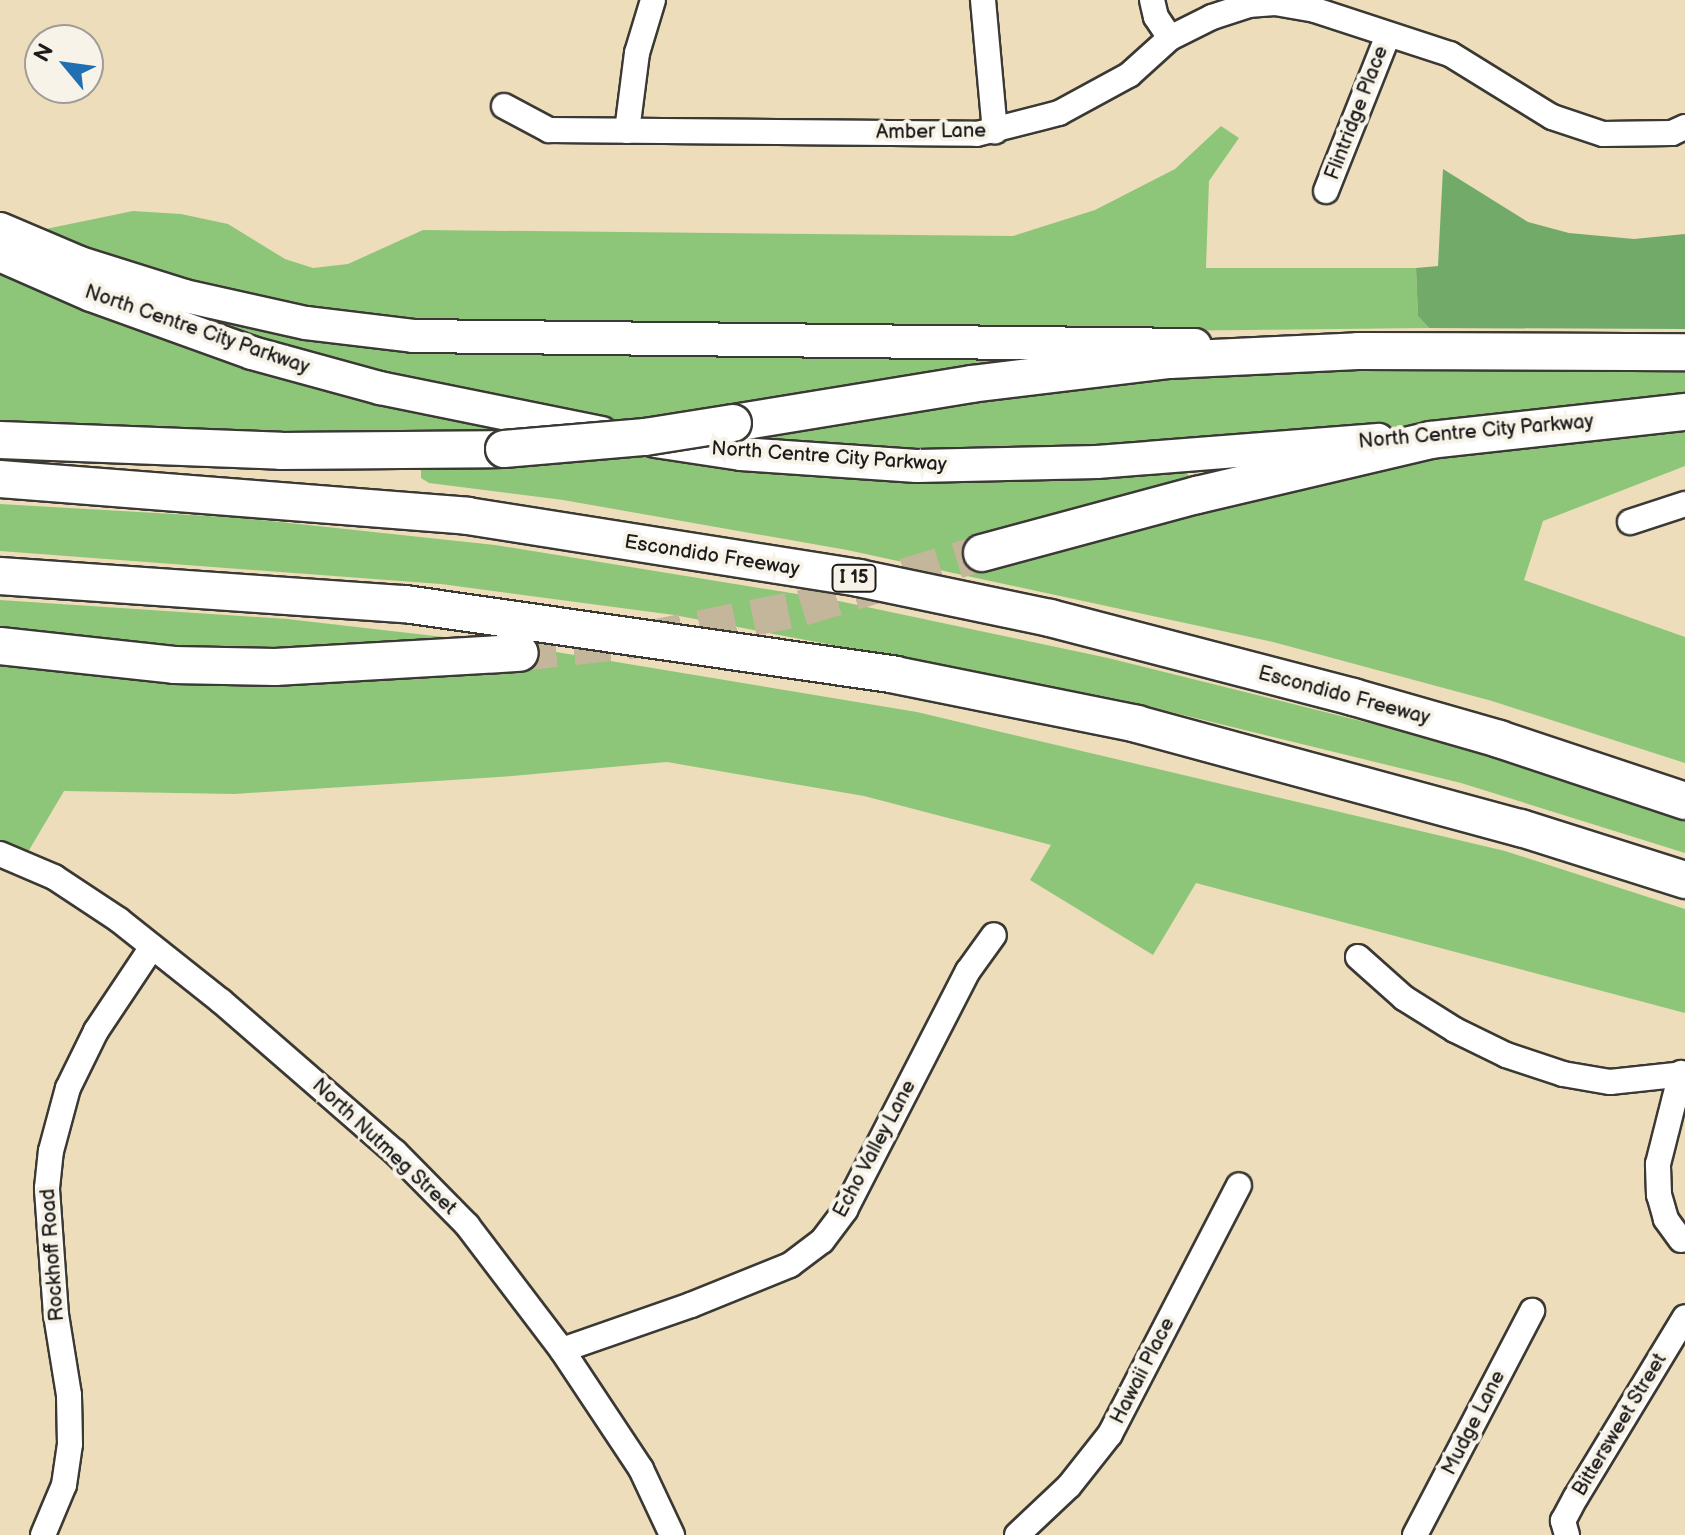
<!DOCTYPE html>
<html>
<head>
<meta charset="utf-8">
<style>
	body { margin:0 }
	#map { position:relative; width:1685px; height:1535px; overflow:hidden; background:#edddbb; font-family:"Balsamiq Sans",sans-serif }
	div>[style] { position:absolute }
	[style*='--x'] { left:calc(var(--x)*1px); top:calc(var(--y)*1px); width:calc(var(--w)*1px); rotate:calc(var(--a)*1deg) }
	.green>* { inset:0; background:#8ec679 }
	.forest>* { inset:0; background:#72ab69 }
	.highway-tunnel>* { height:36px; margin-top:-18px; transform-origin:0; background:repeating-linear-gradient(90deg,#c3b69b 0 36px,transparent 0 54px) }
	.roads { filter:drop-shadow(2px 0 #3b3934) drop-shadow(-2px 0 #3b3934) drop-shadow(0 2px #3b3934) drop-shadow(0 -2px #3b3934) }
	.minor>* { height:24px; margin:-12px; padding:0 12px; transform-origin:12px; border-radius:12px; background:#fff }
	.major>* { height:32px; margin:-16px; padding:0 16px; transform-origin:16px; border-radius:16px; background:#fff }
	.highway>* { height:36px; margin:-18px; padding:0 18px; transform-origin:18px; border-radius:18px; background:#fff }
	.bridges { filter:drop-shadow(2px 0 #3b3934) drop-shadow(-2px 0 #3b3934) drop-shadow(0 2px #3b3934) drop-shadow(0 -2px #3b3934) }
	.highway-bridge>* { height:36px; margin:-18px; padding:0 18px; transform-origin:18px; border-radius:18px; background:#fff }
	span { translate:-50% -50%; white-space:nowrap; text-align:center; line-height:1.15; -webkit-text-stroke:8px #f7f3e8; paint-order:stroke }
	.shield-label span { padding:2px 6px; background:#f7f3e8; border:2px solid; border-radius:6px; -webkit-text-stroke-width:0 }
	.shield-label { font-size:18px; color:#1c1c1c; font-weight:700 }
	.street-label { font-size:20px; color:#1c1c1c }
	.north { position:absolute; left:24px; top:24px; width:80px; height:80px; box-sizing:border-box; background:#f7f3e8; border:2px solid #9f9d96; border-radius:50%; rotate:299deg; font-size:22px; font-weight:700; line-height:32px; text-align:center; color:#1c1c1c }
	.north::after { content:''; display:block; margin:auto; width:28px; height:36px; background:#1f6fb2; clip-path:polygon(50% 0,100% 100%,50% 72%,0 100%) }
</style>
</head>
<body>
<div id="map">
	<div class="green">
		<div style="clip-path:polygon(1221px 126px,1239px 138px,1209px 181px,1206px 268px,1416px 268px,1418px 316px,1429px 328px,1146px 331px,435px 326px,250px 299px,177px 282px,36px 231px,133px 211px,181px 214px,228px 224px,285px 259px,313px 268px,348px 264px,423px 230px,1013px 236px,1095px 210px,1175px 169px)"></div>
		<div style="clip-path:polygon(0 272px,331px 387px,1039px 479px,1187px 473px,1191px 479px,1364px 470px,1473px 452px,1685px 432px,1685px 466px,1543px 521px,1524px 580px,1685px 637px,1685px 763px,1492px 701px,1273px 642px,847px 550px,563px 500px,429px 483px,421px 478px,421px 467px,0 432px)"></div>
		<div style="clip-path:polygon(125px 287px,229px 319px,1020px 359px,1016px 365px,1685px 364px,1685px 399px,1314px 438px,1045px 456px,784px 447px,548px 417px,227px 333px)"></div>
		<div style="clip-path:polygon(0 504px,243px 518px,495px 545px,834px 600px,1108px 658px,1401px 731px,1543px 772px,1685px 819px,1685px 853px,1461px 783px,1118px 699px,674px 615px,441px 584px,0 551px)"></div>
		<div style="clip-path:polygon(0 600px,287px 619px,496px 643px,272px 659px,0 639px)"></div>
		<div style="clip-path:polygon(514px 645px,917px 712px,1505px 851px,1685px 909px,1685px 1013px,1196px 883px,1153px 955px,1030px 880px,1051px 845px,864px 796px,667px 762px,512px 776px,234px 794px,64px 791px,25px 857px,0 846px,0 662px,288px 682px,473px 673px)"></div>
	</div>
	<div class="forest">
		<div style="clip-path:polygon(1443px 169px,1528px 222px,1569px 233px,1634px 239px,1685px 234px,1685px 329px,1429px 328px,1418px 316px,1416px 268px,1438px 266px)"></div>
	</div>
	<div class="highway-tunnel">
		<div style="--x:520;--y:653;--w:128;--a:-6.3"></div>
		<div style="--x:647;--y:639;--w:158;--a:-11.3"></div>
		<div style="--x:802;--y:608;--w:188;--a:-17"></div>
	</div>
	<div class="roads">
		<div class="minor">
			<div style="--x:983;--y:0;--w:132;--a:84.8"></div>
			<div style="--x:1152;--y:0;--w:17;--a:77"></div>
			<div style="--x:1156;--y:17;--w:25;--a:56"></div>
			<div style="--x:504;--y:106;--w:51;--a:28.1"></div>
			<div style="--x:549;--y:130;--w:428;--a:0.5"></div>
			<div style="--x:977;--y:134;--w:85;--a:-14.4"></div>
			<div style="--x:1059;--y:113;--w:80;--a:-28.5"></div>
			<div style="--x:1129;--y:75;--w:55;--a:-42.1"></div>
			<div style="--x:1170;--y:38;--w:47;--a:-26.6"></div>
			<div style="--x:1212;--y:17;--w:38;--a:-18"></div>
			<div style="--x:1248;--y:5;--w:27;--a:-4"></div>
			<div style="--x:1275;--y:3;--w:41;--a:9.9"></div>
			<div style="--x:1315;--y:10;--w:142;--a:18.1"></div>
			<div style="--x:1450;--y:54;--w:120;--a:31.7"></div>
			<div style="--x:1552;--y:117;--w:54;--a:18.4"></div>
			<div style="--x:1603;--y:134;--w:69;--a:-0.8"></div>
			<div style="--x:1672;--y:133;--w:14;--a:-25"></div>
			<div style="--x:627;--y:131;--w:79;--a:-82.7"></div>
			<div style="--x:637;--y:53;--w:55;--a:-73.2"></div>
			<div style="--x:1326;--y:191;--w:168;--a:-68.3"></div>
			<div style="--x:1630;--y:522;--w:58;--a:-18.1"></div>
			<div style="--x:0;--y:854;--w:59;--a:23.1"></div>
			<div style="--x:54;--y:877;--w:78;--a:33.5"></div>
			<div style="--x:119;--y:920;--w:130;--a:38.5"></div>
			<div style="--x:221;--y:1001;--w:230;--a:41"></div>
			<div style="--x:395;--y:1152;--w:103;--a:45.4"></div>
			<div style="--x:467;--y:1225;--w:157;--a:52.8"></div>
			<div style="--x:562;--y:1350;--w:143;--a:56.4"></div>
			<div style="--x:641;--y:1469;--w:73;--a:64.8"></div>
			<div style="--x:1358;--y:957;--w:62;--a:41.7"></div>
			<div style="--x:1404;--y:998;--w:60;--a:32.1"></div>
			<div style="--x:1455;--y:1030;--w:57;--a:26.1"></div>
			<div style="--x:1506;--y:1055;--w:60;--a:18.4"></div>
			<div style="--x:1563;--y:1074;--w:48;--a:9.7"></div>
			<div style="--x:1610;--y:1082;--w:75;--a:-6.1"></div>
			<div style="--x:1681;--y:1240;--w:26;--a:-126"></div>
			<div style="--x:1666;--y:1219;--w:25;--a:-106"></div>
			<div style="--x:1659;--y:1195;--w:31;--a:-92"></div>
			<div style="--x:1658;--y:1164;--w:94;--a:-75.8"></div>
			<div style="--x:562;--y:1350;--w:137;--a:-19.2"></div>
			<div style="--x:691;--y:1305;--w:107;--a:-22"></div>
			<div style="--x:790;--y:1265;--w:40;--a:-37"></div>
			<div style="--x:822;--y:1241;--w:39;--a:-53"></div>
			<div style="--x:845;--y:1210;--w:269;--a:-62.8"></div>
			<div style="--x:968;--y:971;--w:44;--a:-54.2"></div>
			<div style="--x:43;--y:1535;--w:54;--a:-67.2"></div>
			<div style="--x:64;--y:1485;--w:41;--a:-81.7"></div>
			<div style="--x:70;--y:1444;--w:49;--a:-91.2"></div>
			<div style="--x:69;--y:1395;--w:81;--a:-99.2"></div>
			<div style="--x:56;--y:1315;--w:127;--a:-94.1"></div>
			<div style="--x:47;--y:1188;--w:37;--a:-84"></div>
			<div style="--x:51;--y:1151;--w:65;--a:-74.9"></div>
			<div style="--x:68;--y:1088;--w:64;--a:-63.8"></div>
			<div style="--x:96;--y:1031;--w:101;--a:-56.3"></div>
			<div style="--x:1017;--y:1535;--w:71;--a:-43.3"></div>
			<div style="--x:1069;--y:1486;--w:66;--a:-51.7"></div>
			<div style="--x:1110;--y:1434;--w:280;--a:-62.6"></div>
			<div style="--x:1415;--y:1535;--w:253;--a:-62.4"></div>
			<div style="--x:1567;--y:1535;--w:15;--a:-106"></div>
			<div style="--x:1563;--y:1521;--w:27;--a:-62"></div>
			<div style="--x:1576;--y:1497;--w:210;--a:-58.8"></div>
		</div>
		<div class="major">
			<div style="--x:0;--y:229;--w:87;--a:23"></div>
			<div style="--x:80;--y:263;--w:110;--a:17.4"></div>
			<div style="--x:185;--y:296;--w:124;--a:12.6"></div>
			<div style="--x:306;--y:323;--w:108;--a:6.9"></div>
			<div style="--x:413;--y:336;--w:782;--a:0.66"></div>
			<div style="--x:0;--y:255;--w:99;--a:23.7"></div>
			<div style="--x:91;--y:295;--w:171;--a:19.8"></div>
			<div style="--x:252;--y:353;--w:133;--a:15.3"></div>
			<div style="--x:380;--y:388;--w:226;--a:11.5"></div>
			<div style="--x:655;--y:441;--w:87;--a:8.6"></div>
			<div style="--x:741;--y:454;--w:176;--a:3.9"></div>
			<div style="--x:917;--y:466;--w:180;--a:-1.3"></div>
			<div style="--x:1097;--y:462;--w:282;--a:-4.5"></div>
		</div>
		<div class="highway">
			<div style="--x:733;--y:423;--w:241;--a:-9.3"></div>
			<div style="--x:971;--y:384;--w:200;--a:-6.9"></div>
			<div style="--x:1170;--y:360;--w:188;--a:-2.7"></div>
			<div style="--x:1358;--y:351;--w:327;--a:0.2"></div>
			<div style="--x:0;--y:440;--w:281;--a:2.2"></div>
			<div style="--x:281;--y:451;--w:223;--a:-0.5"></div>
			<div style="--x:0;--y:479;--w:469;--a:4.5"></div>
			<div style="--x:468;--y:516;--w:396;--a:9"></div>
			<div style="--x:859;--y:578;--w:195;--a:11.8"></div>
			<div style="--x:1050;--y:618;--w:313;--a:14.6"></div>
			<div style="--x:1353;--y:697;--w:152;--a:16"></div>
			<div style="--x:1499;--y:739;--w:196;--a:18.4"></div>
			<div style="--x:982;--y:553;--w:223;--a:-15.1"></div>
			<div style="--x:1197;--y:495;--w:240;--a:-13.2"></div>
			<div style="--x:1431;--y:440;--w:256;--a:-6.3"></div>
			<div style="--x:0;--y:576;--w:406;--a:4"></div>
			<div style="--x:405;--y:604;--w:495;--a:8.2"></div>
			<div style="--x:895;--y:675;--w:247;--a:11.4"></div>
			<div style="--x:1137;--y:724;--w:398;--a:15.2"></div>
			<div style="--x:1521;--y:828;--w:172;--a:17.6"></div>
			<div style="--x:0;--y:646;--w:175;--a:6.2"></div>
			<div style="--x:174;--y:665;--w:101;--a:1.1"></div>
			<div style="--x:275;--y:667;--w:245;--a:-3.3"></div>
		</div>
	</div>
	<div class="bridges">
		<div class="highway-bridge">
			<div style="--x:504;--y:449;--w:142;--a:-4.9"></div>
			<div style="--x:645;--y:437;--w:89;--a:-9"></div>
		</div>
	</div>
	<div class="shield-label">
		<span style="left:854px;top:578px">I 15</span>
	</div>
	<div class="street-label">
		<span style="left:1357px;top:113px;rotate:-69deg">Flintridge Place</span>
		<span style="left:931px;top:132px;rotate:-1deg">Amber Lane</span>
		<span style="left:197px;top:330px;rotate:19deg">North Centre City Parkway</span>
		<span style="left:1476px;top:432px;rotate:-5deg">North Centre City Parkway</span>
		<span style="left:829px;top:457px;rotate:4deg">North Centre City Parkway</span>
		<span style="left:712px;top:556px;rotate:9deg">Escondido Freeway</span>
		<span style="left:1344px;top:696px;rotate:15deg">Escondido Freeway</span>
		<span style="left:384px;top:1147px;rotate:43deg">North Nutmeg Street</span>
		<span style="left:875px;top:1149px;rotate:-62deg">Echo Valley Lane</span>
		<span style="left:53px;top:1255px;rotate:-94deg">Rockhoff Road</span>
		<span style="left:1143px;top:1371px;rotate:-63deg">Hawaii Place</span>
		<span style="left:1474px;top:1423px;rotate:-63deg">Mudge Lane</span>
		<span style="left:1620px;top:1425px;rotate:-59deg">Bittersweet Street</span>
	</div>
	<div class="north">N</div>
</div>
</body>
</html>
